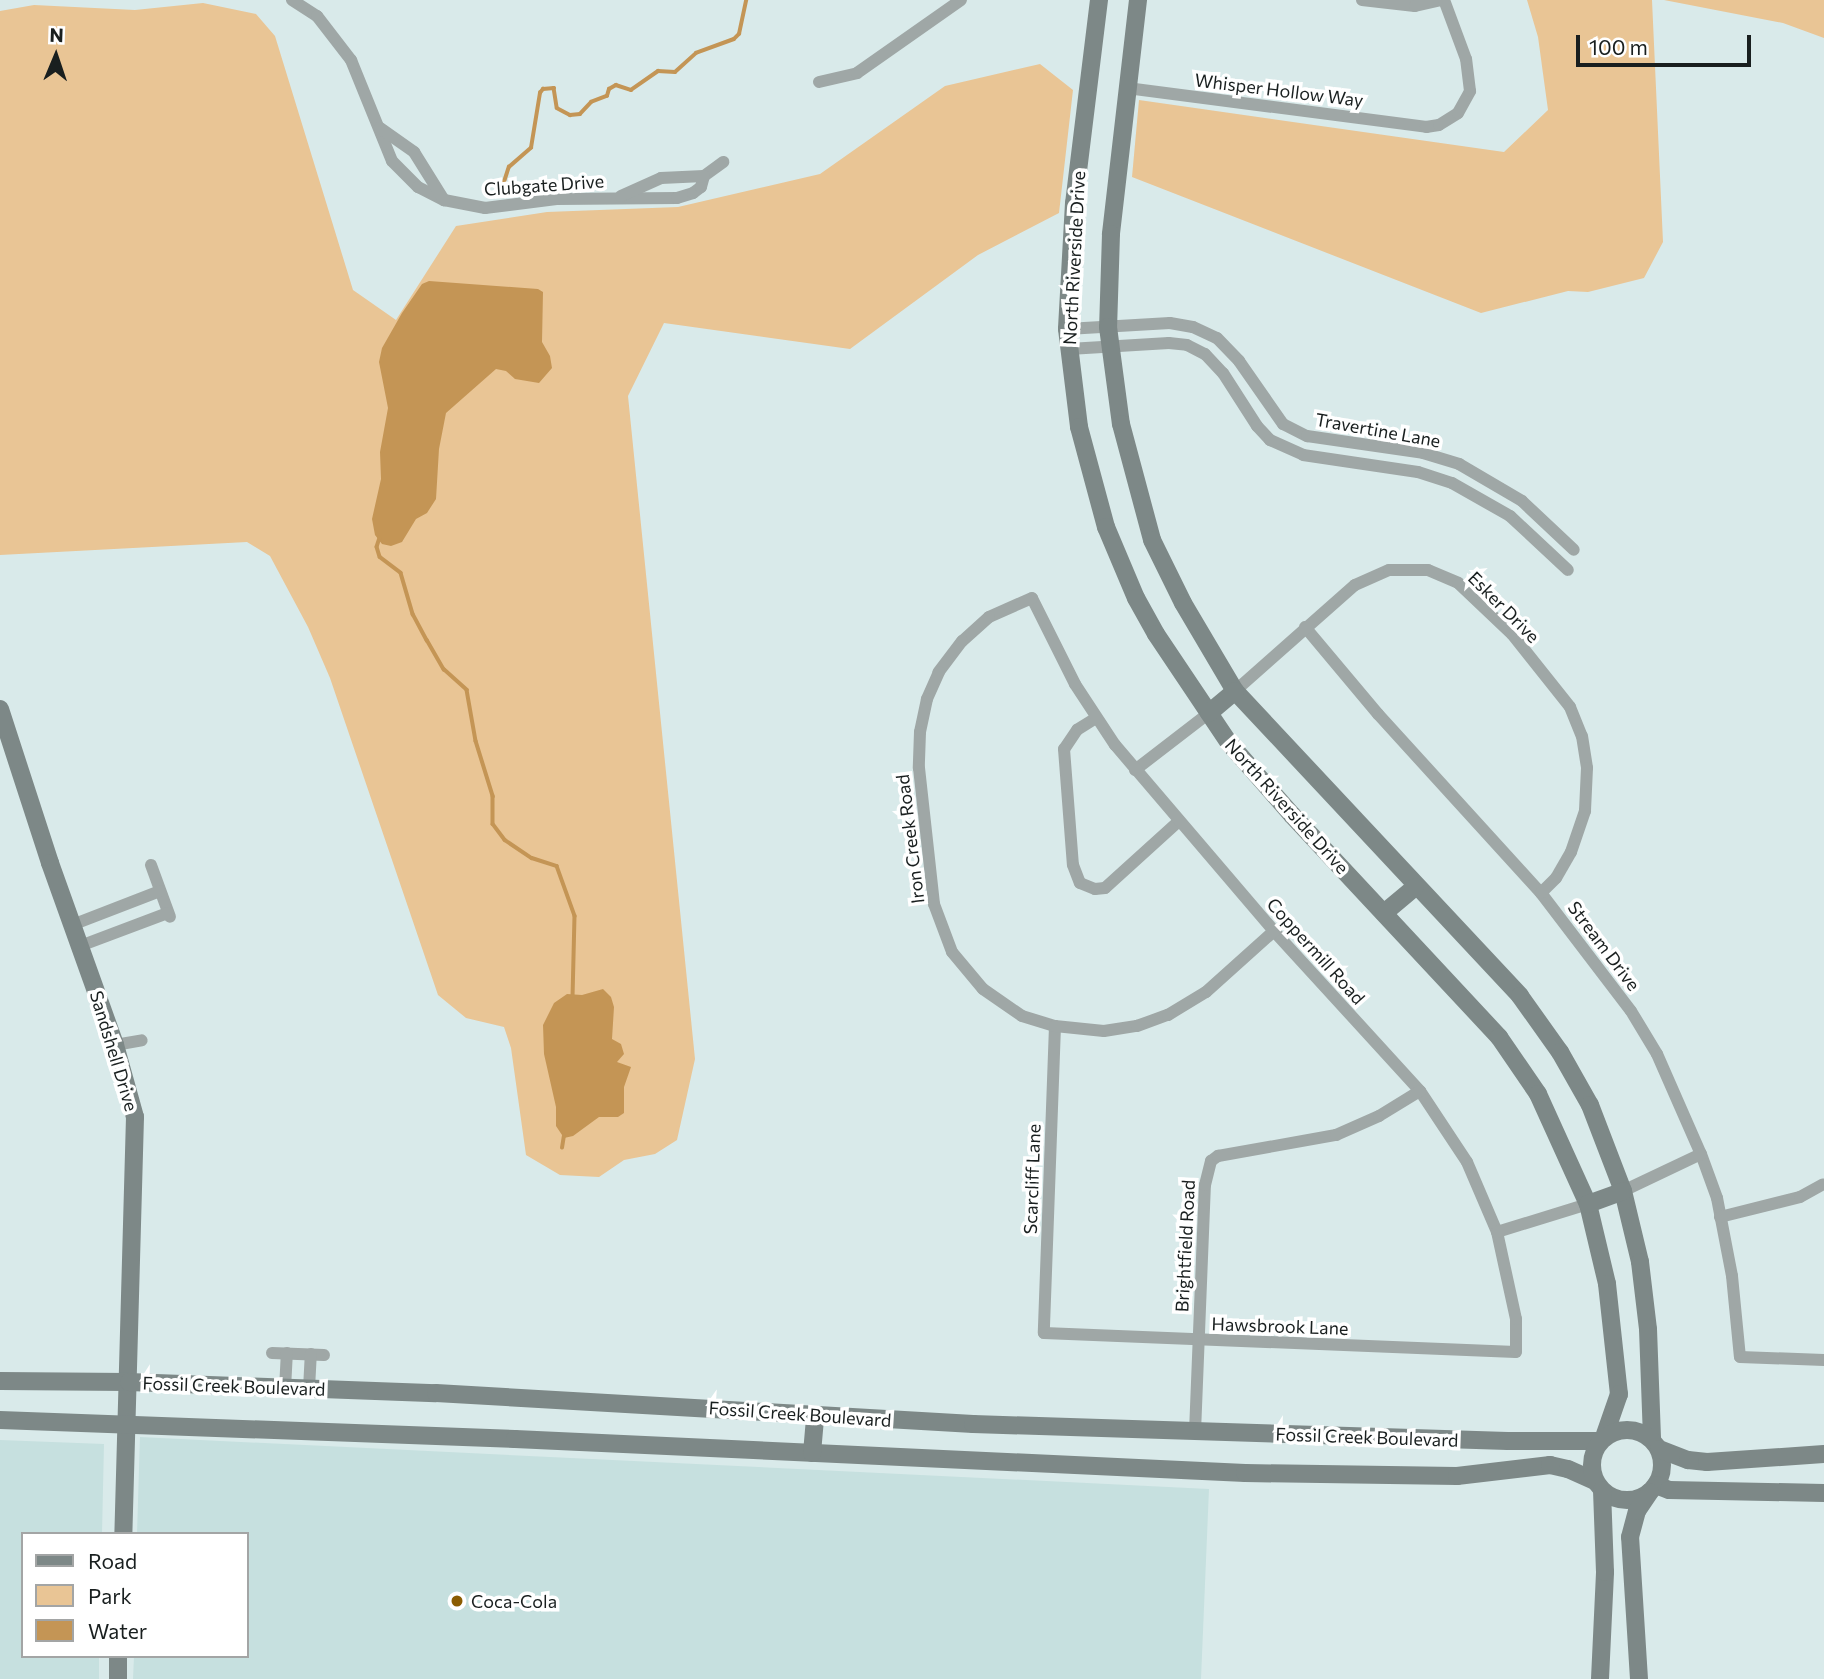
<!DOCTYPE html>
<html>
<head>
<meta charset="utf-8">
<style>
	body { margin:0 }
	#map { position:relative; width:1824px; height:1679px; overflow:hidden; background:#d9eaea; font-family:Commissioner,sans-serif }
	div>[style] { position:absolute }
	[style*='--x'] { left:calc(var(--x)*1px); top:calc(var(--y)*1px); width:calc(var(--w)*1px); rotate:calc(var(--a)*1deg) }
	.built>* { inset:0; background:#c6e0df }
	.green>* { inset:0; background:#e9c595 }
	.water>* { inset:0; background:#c49555 }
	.stream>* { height:3.5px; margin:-1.75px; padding:0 1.75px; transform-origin:1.75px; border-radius:1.75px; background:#c49555 }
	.street>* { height:12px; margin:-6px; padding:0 6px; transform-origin:6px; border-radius:6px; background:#9fa7a6 }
	.secondary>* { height:18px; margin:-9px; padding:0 9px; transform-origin:9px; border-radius:9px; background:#7d8887 }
	.secondary>.ring { margin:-9px; padding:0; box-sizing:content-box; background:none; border:18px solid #7d8887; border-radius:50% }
	.dots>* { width:19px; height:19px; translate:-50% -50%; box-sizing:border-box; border:4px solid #fff; border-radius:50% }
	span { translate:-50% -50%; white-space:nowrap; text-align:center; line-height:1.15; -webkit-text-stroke:7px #fff; paint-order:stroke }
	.street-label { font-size:18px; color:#191f1f }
	.poi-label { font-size:18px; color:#191f1f }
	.left { translate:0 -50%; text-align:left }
	.legend { position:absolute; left:21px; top:1532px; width:228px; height:126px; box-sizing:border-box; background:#fff; border:2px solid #a3a5a5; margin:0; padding:9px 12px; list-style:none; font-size:21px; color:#191f1f }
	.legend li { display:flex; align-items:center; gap:14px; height:35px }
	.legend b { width:35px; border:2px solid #a3a5a5 }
	.north { position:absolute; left:21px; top:21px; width:70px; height:70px; -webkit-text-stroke:5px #fff; paint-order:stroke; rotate:2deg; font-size:19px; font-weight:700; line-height:28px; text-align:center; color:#191f1f }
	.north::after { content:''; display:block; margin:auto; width:24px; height:32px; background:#191f1f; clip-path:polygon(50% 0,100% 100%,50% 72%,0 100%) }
	.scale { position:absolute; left:1576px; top:35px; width:175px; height:32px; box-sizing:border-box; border:4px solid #191f1f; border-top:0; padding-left:9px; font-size:21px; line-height:24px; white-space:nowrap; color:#191f1f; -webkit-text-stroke:5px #fff; paint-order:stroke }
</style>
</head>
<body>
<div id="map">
	<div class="built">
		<div style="clip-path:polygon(140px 1437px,1209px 1489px,1201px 1679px,133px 1679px,134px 1656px,247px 1656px,247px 1534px,137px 1534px)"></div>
		<div style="clip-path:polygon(0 1440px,104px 1444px,102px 1534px,23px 1534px,23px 1656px,99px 1656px,99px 1679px,0 1679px)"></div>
	</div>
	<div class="green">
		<div style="clip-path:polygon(1527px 0,1652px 0,1663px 242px,1644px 278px,1588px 292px,1568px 291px,1481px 313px,1132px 177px,1139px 100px,1504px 152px,1548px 110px,1538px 37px)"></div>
		<div style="clip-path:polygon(1664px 0,1824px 0,1824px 38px,1783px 23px)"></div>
		<div style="clip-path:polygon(203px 3px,256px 14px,275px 36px,353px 290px,396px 320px,456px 226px,547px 212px,678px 207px,820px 174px,945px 86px,1040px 64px,1073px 90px,1059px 213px,978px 255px,850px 349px,664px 323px,628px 396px,695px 1059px,677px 1140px,655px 1154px,624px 1160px,599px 1177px,560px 1175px,526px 1155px,511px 1048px,504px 1027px,466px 1018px,438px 995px,330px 678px,308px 627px,270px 556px,247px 542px,0 555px,0 11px,34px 5px,135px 10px)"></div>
	</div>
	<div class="water">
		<div style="clip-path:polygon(429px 281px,538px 289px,543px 292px,542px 342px,550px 356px,552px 368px,539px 383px,515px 379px,506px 371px,496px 369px,446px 413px,439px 449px,436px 499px,427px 513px,416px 519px,402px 542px,391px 546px,382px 544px,375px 535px,372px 519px,381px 479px,380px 452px,388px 408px,379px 362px,382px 348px,402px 313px,422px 284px)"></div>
		<div style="clip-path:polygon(603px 989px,611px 997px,614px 1007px,612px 1039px,621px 1044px,624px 1054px,617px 1062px,631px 1067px,624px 1087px,624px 1113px,618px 1117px,599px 1117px,573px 1136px,564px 1138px,556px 1126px,556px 1107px,544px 1054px,543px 1025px,554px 1003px,567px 994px,582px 995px)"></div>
	</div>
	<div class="stream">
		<div style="--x:502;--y:188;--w:22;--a:-72"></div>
		<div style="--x:509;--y:167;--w:29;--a:-41"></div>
		<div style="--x:531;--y:148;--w:56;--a:-80.7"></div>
		<div style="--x:540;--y:93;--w:5;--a:-53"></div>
		<div style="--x:543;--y:89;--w:11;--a:-5"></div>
		<div style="--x:554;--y:88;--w:20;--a:81"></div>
		<div style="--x:557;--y:108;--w:15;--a:28"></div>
		<div style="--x:570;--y:115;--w:10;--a:-6"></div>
		<div style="--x:580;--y:114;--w:16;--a:-47"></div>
		<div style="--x:591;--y:102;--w:17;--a:-21"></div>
		<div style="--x:607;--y:96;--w:7;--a:-74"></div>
		<div style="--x:609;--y:89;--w:8;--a:-30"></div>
		<div style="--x:616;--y:85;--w:16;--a:18"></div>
		<div style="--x:631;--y:90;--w:33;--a:-35"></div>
		<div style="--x:658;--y:71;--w:17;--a:3"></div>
		<div style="--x:675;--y:72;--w:28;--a:-42"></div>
		<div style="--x:696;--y:53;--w:40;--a:-20.2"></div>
		<div style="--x:734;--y:39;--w:7;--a:-45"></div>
		<div style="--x:739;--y:34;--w:35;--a:-78"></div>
		<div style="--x:380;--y:538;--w:9;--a:108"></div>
		<div style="--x:377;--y:547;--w:10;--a:73"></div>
		<div style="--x:380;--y:557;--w:26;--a:37"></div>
		<div style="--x:401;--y:573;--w:43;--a:73.7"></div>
		<div style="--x:413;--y:614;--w:30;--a:62"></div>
		<div style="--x:427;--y:640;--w:34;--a:60"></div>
		<div style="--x:444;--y:669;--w:31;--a:42"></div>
		<div style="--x:467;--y:690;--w:52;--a:80"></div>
		<div style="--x:476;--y:741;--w:58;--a:72.8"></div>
		<div style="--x:493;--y:796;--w:28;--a:90"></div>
		<div style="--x:493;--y:824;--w:20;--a:53"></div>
		<div style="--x:505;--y:840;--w:32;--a:34"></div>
		<div style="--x:532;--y:858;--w:26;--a:18"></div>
		<div style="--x:557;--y:866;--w:53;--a:70.2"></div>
		<div style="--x:575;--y:916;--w:80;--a:91.4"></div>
		<div style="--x:562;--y:1148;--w:12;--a:-81"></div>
	</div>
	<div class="street">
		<div style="--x:292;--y:0;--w:30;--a:33"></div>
		<div style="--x:317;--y:16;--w:56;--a:52.3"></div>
		<div style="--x:351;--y:60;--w:109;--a:67.9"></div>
		<div style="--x:392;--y:161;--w:37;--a:45"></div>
		<div style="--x:418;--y:187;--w:29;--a:27"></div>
		<div style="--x:444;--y:200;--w:42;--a:11"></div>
		<div style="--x:485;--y:208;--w:72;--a:-7.2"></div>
		<div style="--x:556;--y:199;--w:121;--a:-0.5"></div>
		<div style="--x:677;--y:198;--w:17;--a:-17"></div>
		<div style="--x:693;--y:193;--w:10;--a:-37"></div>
		<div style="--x:701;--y:187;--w:11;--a:-75"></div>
		<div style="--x:704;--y:176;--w:24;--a:-36"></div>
		<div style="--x:1362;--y:0;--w:53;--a:6.5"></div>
		<div style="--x:1415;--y:6;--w:26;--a:-13"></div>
		<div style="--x:819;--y:82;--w:39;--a:-13"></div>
		<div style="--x:857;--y:73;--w:127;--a:-35.1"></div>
		<div style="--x:1127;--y:88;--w:302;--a:7.4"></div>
		<div style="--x:1426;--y:127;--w:13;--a:-9"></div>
		<div style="--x:1439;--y:125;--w:22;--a:-32"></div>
		<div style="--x:1458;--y:113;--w:25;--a:-61"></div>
		<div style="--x:1470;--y:91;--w:32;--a:-97"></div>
		<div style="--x:1466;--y:59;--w:63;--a:-110.4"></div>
		<div style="--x:380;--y:128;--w:42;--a:35.2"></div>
		<div style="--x:414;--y:152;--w:57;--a:58"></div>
		<div style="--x:621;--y:196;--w:44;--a:-24.2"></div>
		<div style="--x:661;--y:178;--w:43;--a:-2.7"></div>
		<div style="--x:1067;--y:329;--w:103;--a:-3.3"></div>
		<div style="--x:1170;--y:323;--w:23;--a:10"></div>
		<div style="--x:1193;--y:327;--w:26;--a:25"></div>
		<div style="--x:1217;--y:338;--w:32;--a:46"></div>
		<div style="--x:1239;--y:361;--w:77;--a:55.1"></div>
		<div style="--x:1283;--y:424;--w:27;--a:27"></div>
		<div style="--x:1307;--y:436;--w:117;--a:8.3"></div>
		<div style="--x:1423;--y:453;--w:38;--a:17"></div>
		<div style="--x:1459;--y:464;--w:73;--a:30.4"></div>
		<div style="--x:1522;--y:501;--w:71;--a:43.3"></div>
		<div style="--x:1069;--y:349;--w:100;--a:-3.4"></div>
		<div style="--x:1169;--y:343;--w:18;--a:6"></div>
		<div style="--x:1187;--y:345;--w:20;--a:27"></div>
		<div style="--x:1205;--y:354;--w:26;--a:47"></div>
		<div style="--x:1223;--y:373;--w:63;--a:57.3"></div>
		<div style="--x:1257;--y:426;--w:19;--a:47"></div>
		<div style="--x:1270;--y:440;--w:36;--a:24"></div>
		<div style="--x:1303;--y:455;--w:116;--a:8.4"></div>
		<div style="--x:1418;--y:472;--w:36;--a:18"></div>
		<div style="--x:1452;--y:483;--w:67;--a:29.6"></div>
		<div style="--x:1510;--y:516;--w:79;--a:43"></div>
		<div style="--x:1305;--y:627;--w:114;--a:50"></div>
		<div style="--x:1378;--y:714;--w:242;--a:47.7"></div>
		<div style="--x:1541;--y:893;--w:148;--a:52.7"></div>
		<div style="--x:1631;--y:1011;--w:50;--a:58.8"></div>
		<div style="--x:1657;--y:1054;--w:109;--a:66.3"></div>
		<div style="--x:1701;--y:1154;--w:47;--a:70"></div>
		<div style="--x:1717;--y:1198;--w:79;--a:79.1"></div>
		<div style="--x:1732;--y:1276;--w:81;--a:84.4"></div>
		<div style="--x:1740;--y:1357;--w:84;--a:2"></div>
		<div style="--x:1235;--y:691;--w:160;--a:-41.5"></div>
		<div style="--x:1355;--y:585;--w:37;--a:-24"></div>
		<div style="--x:1389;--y:570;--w:39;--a:0"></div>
		<div style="--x:1428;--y:570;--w:33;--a:23"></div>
		<div style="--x:1458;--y:583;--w:74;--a:43.4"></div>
		<div style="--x:1512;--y:634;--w:93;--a:51.5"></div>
		<div style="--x:1570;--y:707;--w:31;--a:68"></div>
		<div style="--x:1582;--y:736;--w:32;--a:81"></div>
		<div style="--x:1587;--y:768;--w:43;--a:92.7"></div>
		<div style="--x:1585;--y:811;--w:43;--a:108.9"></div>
		<div style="--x:1571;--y:852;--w:30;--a:120"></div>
		<div style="--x:1556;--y:878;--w:21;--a:135"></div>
		<div style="--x:1096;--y:718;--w:22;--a:148"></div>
		<div style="--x:1077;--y:730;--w:23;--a:124"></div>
		<div style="--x:1064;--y:749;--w:116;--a:85.6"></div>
		<div style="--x:1073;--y:865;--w:19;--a:69"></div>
		<div style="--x:1080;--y:883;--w:16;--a:22"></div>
		<div style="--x:1095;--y:889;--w:10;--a:-6"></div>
		<div style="--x:1105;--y:888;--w:100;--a:-42.2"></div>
		<div style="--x:1135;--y:770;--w:93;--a:-37.6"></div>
		<div style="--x:151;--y:865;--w:55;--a:69.9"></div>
		<div style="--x:72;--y:925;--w:94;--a:-21.1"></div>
		<div style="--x:80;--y:946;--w:94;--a:-20.6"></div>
		<div style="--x:1055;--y:1026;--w:307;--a:92.1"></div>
		<div style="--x:1044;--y:1333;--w:472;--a:2.3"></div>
		<div style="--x:1516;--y:1352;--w:33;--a:-90"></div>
		<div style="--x:1516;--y:1319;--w:89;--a:-102.3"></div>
		<div style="--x:1497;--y:1232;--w:76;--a:-113.2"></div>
		<div style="--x:1467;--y:1162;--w:85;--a:-123.5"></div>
		<div style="--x:1420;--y:1091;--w:217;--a:-132.4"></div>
		<div style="--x:1274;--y:931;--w:245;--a:-130.5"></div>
		<div style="--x:1115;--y:745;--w:73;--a:-123.3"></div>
		<div style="--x:1075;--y:684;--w:96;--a:-116.6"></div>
		<div style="--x:1032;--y:598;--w:47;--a:156.2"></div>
		<div style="--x:989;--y:617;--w:36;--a:138"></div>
		<div style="--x:962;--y:641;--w:39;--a:127"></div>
		<div style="--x:939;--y:672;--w:30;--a:114"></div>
		<div style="--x:927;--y:699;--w:34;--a:102"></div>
		<div style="--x:920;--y:732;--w:36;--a:92"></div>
		<div style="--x:919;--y:768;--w:137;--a:83.7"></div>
		<div style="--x:934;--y:904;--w:51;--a:69.4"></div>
		<div style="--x:952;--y:952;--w:48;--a:50"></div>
		<div style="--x:983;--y:989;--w:47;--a:34.7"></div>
		<div style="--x:1022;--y:1016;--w:34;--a:17"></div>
		<div style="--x:1055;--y:1026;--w:49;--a:5.8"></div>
		<div style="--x:1104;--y:1031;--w:33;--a:-9"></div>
		<div style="--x:1137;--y:1026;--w:33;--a:-20"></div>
		<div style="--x:1168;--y:1015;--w:44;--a:-31.2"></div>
		<div style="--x:1206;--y:992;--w:91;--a:-41.9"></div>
		<div style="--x:115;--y:1045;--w:27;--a:-10"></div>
		<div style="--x:1623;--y:1191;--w:86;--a:-25.4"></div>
		<div style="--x:1720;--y:1217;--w:82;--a:-14"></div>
		<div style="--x:1800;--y:1197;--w:26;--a:-29"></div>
		<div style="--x:1497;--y:1232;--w:95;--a:-17.1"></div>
		<div style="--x:272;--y:1353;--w:52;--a:2.2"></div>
		<div style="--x:285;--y:1389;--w:36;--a:-87"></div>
		<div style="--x:309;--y:1389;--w:35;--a:-87"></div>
		<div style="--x:1195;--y:1432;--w:247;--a:-87.7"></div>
		<div style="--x:1205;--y:1185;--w:25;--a:-76"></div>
		<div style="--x:1211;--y:1161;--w:9;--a:-36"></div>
		<div style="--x:1218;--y:1156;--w:120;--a:-10.1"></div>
		<div style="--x:1336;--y:1135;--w:47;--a:-23.8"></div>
		<div style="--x:1379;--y:1116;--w:48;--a:-31.4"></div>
	</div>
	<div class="secondary">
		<div style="--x:1099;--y:0;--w:205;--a:97"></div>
		<div style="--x:1074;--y:203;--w:126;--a:93.2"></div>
		<div style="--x:1067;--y:329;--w:99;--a:83"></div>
		<div style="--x:1079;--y:427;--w:104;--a:74.9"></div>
		<div style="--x:1106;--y:527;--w:77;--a:67.1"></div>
		<div style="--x:1136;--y:598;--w:41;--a:60.9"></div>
		<div style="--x:1156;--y:634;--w:131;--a:56.2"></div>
		<div style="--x:1229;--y:743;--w:96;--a:48.8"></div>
		<div style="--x:1292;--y:815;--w:304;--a:47"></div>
		<div style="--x:1499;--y:1037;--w:69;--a:55.6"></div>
		<div style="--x:1538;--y:1094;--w:121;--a:65.6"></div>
		<div style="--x:1588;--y:1204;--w:82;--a:76.6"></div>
		<div style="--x:1607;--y:1284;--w:111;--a:83.8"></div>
		<div style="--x:1619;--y:1394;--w:46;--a:109.2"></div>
		<div style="--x:1138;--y:0;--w:236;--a:96.6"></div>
		<div style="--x:1111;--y:234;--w:93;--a:91.8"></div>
		<div style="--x:1108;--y:327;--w:98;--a:82.4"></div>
		<div style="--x:1121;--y:424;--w:120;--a:75"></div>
		<div style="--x:1152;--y:540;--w:70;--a:63.8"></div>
		<div style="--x:1183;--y:603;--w:102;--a:59.4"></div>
		<div style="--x:1235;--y:691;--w:417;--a:46.9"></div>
		<div style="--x:1520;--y:996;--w:69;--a:54.5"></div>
		<div style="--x:1560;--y:1052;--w:61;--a:60.5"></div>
		<div style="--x:1590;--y:1105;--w:92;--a:69"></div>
		<div style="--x:1623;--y:1191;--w:73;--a:76.5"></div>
		<div style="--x:1640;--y:1262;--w:67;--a:83.2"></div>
		<div style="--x:1648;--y:1329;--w:111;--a:87.9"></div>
		<div style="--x:0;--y:709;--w:162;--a:72"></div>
		<div style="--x:50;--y:863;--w:193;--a:70.3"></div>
		<div style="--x:115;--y:1045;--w:75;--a:74.5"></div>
		<div style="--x:135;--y:1117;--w:417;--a:91.6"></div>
		<div style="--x:1209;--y:713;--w:34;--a:-40"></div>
		<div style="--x:1384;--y:913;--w:40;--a:-40"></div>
		<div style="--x:1588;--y:1204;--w:37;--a:-20"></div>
		<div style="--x:0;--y:1381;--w:129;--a:0.4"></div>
		<div style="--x:129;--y:1382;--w:307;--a:2.1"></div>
		<div style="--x:436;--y:1393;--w:538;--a:3.3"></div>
		<div style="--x:973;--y:1424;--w:535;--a:1.82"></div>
		<div style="--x:1508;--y:1441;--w:92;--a:0"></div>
		<div style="--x:0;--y:1420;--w:515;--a:2.11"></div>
		<div style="--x:515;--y:1439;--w:731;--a:2.67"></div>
		<div style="--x:1245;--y:1473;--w:212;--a:0.8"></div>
		<div style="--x:1457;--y:1476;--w:94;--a:-6.7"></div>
		<div style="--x:1550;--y:1465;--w:18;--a:13"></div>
		<div style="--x:1568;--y:1469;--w:30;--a:24"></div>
		<div class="ring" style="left:1592px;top:1430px;width:52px;height:52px"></div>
		<div style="--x:1659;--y:1449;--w:31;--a:21"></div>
		<div style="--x:1688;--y:1460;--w:19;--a:6"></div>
		<div style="--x:1707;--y:1462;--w:117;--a:-3.9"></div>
		<div style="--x:812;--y:1453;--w:36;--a:-85"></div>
		<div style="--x:1656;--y:1485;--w:14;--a:21"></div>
		<div style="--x:1669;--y:1490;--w:155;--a:1.1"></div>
		<div style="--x:118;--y:1679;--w:23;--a:-90"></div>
		<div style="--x:1600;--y:1679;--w:107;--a:-87.3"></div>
		<div style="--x:1605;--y:1572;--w:82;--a:-92.1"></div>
		<div style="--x:1639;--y:1679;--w:142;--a:-93.6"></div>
		<div style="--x:1630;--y:1537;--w:27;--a:-75"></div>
		<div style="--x:1637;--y:1511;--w:23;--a:-56"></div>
	</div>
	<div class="dots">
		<div style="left:457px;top:1601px;background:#8b5c01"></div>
	</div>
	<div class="street-label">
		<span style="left:1279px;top:90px;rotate:7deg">Whisper Hollow Way</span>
		<span style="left:544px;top:185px;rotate:-4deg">Clubgate Drive</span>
		<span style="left:1074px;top:258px;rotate:-87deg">North Riverside Drive</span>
		<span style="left:1378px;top:430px;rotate:10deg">Travertine Lane</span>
		<span style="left:1504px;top:607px;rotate:45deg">Esker Drive</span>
		<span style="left:1287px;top:806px;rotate:48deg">North Riverside Drive</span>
		<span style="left:910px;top:839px;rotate:-97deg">Iron Creek Road</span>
		<span style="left:1604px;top:946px;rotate:53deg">Stream Drive</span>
		<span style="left:1316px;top:951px;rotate:48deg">Coppermill Road</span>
		<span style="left:114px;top:1051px;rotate:73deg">Sandshell Drive</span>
		<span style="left:1032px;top:1179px;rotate:-88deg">Scarcliff Lane</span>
		<span style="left:1185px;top:1246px;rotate:-87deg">Brightfield Road</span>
		<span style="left:1280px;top:1326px;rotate:2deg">Hawsbrook Lane</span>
		<span style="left:234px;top:1386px;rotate:2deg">Fossil Creek Boulevard</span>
		<span style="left:800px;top:1414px;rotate:4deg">Fossil Creek Boulevard</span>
		<span style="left:1367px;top:1437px;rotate:2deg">Fossil Creek Boulevard</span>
	</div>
	<div class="poi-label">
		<span class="left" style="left:471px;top:1601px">Coca-Cola</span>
	</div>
	<ul class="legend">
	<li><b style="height:9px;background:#7d8887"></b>Road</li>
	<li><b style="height:19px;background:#e9c595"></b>Park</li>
	<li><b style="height:19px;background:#c49555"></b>Water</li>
	</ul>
	<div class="north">N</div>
	<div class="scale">100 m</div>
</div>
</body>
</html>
